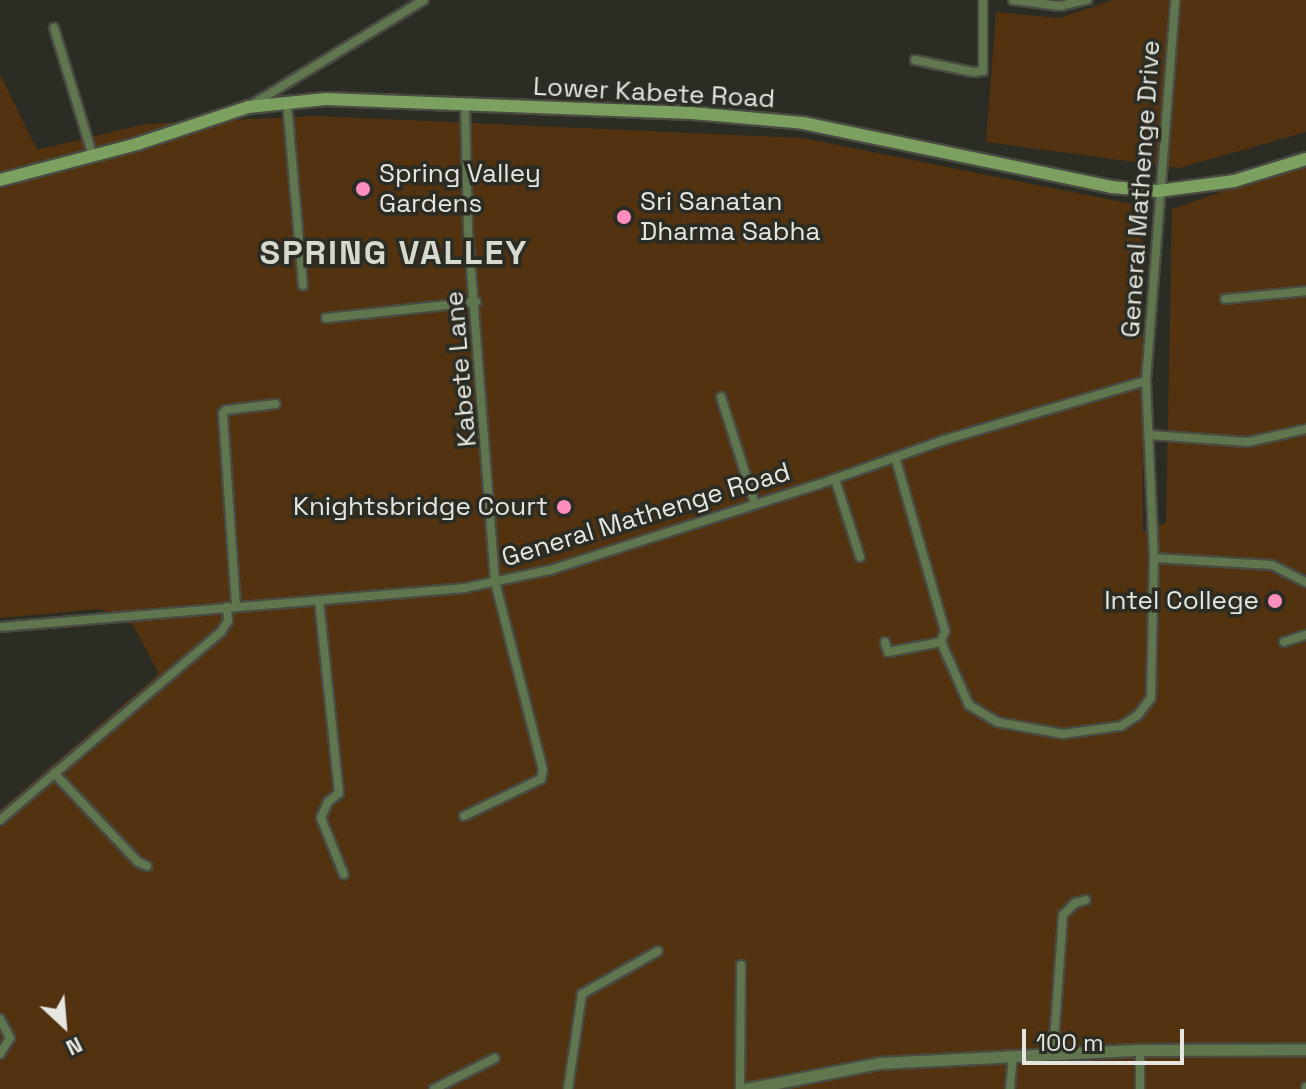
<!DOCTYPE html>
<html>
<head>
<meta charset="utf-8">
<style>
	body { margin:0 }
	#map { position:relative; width:1306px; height:1089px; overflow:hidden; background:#2b2c23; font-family:"Space Grotesk",sans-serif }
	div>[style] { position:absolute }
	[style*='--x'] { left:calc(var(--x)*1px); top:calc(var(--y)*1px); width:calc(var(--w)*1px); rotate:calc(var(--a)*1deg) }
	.green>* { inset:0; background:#533210 }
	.roads { filter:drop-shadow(2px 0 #494a41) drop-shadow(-2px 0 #494a41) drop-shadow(0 2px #494a41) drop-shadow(0 -2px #494a41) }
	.minor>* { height:8px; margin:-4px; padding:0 4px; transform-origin:4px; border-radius:4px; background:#5f764e }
	.tertiary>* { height:11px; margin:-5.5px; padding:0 5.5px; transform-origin:5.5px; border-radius:5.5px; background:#5f764e }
	.secondary>* { height:12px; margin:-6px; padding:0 6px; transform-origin:6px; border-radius:6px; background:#7ca05f }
	.dots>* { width:22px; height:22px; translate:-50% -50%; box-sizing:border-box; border:4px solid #2b2c23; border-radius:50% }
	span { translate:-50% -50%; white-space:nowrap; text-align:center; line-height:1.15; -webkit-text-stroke:7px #2b2c23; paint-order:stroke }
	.street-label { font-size:26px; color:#e6e6e1 }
	.poi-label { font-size:26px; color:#e6e6e1 }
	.left { translate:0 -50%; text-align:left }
	.right { translate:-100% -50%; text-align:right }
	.district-label { font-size:34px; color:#d8d9ce; font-weight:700; letter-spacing:2px }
	.north { position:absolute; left:24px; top:985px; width:80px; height:80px; -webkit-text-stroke:6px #2b2c23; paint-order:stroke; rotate:154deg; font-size:22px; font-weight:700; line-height:32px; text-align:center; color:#e6e6e1 }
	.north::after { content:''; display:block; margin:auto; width:28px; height:36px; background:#e6e6e1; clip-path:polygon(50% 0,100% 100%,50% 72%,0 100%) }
	.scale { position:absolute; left:1022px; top:1029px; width:162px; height:36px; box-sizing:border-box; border:4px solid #e6e6e1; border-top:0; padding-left:10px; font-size:24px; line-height:28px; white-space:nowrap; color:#e6e6e1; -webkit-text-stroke:6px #2b2c23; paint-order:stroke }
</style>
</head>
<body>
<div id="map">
	<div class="green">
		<div style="clip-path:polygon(1114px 0,1306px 0,1306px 132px,1179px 168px,986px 142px,996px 12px,1059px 18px)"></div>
		<div style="clip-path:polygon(0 74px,37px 150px,145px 124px,316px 116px,803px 138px,1142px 206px,1143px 532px,1166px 523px,1172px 209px,1306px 162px,1306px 1089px,0 1089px,0 810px,159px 674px,133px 625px,100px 609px,0 618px)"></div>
	</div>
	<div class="roads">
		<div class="minor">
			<div style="--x:1013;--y:0;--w:47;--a:7.3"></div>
			<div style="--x:1060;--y:6;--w:28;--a:-13"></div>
			<div style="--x:54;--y:28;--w:134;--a:73.1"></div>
			<div style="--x:915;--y:60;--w:59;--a:11.7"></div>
			<div style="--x:973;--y:72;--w:10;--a:-6"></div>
			<div style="--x:983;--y:71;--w:71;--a:-90"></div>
			<div style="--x:287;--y:103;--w:183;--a:85"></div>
			<div style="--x:251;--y:105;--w:202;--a:-31.3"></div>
			<div style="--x:1225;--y:299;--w:81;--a:-5.6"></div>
			<div style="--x:326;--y:318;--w:151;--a:-6.1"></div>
			<div style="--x:721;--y:397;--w:112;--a:72.4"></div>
			<div style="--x:1150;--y:435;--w:98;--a:4.1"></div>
			<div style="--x:1248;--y:442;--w:59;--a:-12.6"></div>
			<div style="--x:835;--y:479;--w:82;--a:72.2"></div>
			<div style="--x:1154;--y:558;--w:118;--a:3.4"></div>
			<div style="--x:1272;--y:565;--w:38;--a:27"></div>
			<div style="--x:319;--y:600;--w:194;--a:84.1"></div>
			<div style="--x:339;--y:793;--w:14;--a:141"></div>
			<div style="--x:328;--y:802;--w:17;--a:114"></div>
			<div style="--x:321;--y:818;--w:61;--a:68"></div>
			<div style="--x:236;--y:606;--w:193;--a:-93.9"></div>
			<div style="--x:223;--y:413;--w:4;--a:-45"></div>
			<div style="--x:226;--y:410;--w:50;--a:-6.8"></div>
			<div style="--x:0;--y:627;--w:466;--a:-4.8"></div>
			<div style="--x:464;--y:588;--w:88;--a:-11.8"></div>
			<div style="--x:550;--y:570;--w:280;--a:-17.7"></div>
			<div style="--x:817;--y:485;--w:135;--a:-19.5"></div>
			<div style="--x:944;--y:440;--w:210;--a:-16.3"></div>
			<div style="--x:885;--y:642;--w:10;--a:73"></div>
			<div style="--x:888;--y:652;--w:54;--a:-10.7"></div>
			<div style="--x:941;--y:642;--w:12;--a:-70"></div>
			<div style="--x:945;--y:631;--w:181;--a:-106"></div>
			<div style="--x:941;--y:642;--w:69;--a:66"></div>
			<div style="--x:969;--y:705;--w:33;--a:31"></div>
			<div style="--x:997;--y:722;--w:67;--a:10.3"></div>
			<div style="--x:1063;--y:734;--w:59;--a:-7.9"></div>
			<div style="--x:1121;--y:726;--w:20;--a:-33"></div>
			<div style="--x:1138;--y:715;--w:21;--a:-53"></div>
			<div style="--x:1151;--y:698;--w:140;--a:-88.8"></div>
			<div style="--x:1154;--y:558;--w:177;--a:-92.6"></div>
			<div style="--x:1146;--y:381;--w:382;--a:-85.6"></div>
			<div style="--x:1284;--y:642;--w:23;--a:-18"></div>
			<div style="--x:54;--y:773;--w:122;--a:46.7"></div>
			<div style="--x:138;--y:862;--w:10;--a:24"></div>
			<div style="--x:464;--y:816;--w:85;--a:-25.7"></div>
			<div style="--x:541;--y:779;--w:9;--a:-77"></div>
			<div style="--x:543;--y:770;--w:195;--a:-104.3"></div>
			<div style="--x:495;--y:581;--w:354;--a:-94.4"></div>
			<div style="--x:468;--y:228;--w:123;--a:-91.4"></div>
			<div style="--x:0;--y:820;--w:290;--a:-40.4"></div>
			<div style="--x:221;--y:632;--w:13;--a:-58"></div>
			<div style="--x:228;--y:621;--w:14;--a:-94"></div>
			<div style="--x:0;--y:1019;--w:21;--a:62"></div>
			<div style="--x:10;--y:1038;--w:19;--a:122"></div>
			<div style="--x:1053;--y:1055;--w:140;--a:-85.9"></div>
			<div style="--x:1063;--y:915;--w:17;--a:-45"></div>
			<div style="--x:1075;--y:903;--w:11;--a:-15"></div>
			<div style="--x:434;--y:1089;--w:68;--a:-26.9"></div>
			<div style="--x:568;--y:1089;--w:96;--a:-81.6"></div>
			<div style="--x:582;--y:994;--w:87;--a:-29.5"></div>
			<div style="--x:740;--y:1089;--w:124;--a:-89.5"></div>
			<div style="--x:1010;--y:1089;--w:33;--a:-85"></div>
			<div style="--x:1140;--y:1089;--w:39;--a:-90"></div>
			<div style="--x:1306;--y:1089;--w:2;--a:-90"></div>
		</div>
		<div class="tertiary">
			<div style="--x:746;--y:1089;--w:136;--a:-11.1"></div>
			<div style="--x:879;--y:1063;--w:261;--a:-2.9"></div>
			<div style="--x:1140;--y:1050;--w:166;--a:-0.3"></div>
		</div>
		<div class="secondary">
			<div style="--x:0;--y:180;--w:142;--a:-14.7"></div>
			<div style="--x:137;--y:144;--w:117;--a:-18.4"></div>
			<div style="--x:248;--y:107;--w:78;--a:-5.9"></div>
			<div style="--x:326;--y:99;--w:366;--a:2.2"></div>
			<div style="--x:692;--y:113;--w:111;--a:5.1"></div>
			<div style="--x:803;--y:123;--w:315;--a:11.7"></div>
			<div style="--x:1111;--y:187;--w:47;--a:4.9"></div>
			<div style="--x:1158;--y:191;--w:77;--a:-7.5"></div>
			<div style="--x:1234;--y:181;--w:75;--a:-17"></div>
		</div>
	</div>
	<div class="dots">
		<div style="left:363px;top:189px;background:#fd8ebe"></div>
		<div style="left:624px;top:217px;background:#fd8ebe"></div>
		<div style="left:564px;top:507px;background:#fd8ebe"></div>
		<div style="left:1275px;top:601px;background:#fd8ebe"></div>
	</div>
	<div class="street-label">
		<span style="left:654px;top:93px;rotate:3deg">Lower Kabete Road</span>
		<span style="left:1141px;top:189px;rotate:-86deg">General Mathenge Drive</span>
		<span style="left:461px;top:369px;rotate:-95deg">Kabete Lane</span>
		<span style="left:646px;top:515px;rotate:-17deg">General Mathenge Road</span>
	</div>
	<div class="poi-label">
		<span class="left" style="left:379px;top:189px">Spring Valley<br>Gardens</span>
		<span class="left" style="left:640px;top:217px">Sri Sanatan<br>Dharma Sabha</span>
		<span class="right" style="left:548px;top:507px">Knightsbridge Court</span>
		<span class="right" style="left:1259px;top:601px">Intel College</span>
	</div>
	<div class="district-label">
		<span style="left:394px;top:253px">SPRING VALLEY</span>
	</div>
	<div class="north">N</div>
	<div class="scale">100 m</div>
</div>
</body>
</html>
